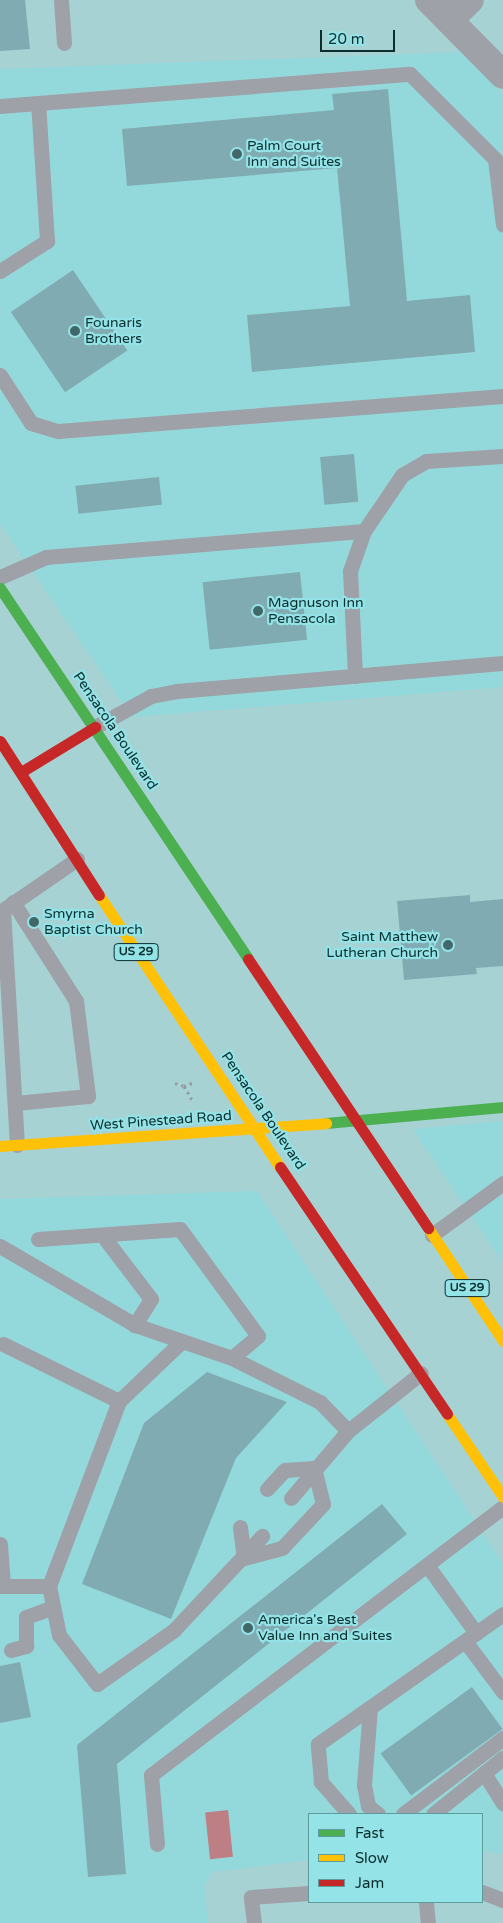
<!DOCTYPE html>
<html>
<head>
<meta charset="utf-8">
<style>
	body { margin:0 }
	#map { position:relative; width:503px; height:1923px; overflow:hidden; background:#a7d2d4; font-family:"Varela Round",sans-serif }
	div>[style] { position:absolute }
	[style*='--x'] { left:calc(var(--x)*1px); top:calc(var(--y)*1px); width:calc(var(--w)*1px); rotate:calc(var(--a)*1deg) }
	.built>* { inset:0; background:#93d9dc }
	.water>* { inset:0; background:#be7f84; transform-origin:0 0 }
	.building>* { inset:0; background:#80abb2; transform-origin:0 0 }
	.path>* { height:3px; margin-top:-1.5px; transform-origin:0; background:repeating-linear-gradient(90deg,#929ca1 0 2.5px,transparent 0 6.5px) }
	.lane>* { height:15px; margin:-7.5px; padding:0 7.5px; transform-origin:7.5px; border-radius:7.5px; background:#9ea1a7 }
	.street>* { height:28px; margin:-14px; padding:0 14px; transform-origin:14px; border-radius:14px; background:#9ea1a7 }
	.fast>* { height:11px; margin:-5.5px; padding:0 5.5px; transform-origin:5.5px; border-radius:5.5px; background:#4caf50 }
	.slow>* { height:11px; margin:-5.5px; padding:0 5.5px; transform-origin:5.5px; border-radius:5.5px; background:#ffc107 }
	.jam>* { height:11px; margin:-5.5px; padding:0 5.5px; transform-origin:5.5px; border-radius:5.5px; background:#c62828 }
	.dots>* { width:14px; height:14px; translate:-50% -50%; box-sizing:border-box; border:2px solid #94e3e7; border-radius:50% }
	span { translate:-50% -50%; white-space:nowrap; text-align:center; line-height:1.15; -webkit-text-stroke:4.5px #94e3e7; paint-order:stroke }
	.shield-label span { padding:1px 4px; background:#94e3e7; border:1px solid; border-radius:4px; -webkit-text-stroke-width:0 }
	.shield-label { font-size:12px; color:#0b2e2f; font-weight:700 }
	.poi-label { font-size:14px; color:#0b2e2f }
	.left { translate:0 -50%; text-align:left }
	.right { translate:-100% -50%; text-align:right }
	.street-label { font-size:14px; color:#0b2e2f }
	.legend { position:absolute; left:308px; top:1813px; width:175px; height:90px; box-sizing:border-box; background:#94e3e7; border:1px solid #5d9b9d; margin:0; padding:6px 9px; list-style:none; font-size:15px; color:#0b2e2f }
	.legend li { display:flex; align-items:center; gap:10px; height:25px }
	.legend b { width:25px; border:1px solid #5d9b9d }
	.scale { position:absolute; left:320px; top:30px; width:75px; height:22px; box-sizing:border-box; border:2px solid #0b2e2f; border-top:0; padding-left:6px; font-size:15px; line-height:18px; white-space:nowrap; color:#0b2e2f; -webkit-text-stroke:4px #94e3e7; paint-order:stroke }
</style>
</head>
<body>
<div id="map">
	<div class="built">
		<div style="clip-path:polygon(461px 52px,503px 94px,503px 687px,132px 717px,0 524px,0 69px)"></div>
		<div style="clip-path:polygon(503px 1121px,503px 1263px,413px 1129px)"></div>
		<div style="clip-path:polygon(257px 1191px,503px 1564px,503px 1854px,482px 1851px,482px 1814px,309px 1814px,309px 1860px,213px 1872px,204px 1885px,208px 1923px,0 1923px,0 1199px)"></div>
	</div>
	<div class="water">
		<div style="left:228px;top:1810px;width:47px;height:23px;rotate:84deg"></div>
	</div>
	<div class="building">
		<div style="clip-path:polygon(0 0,25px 0,30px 49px,0 51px)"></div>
		<div style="clip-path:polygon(388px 89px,407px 301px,470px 295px,475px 352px,252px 372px,247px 315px,350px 306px,337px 168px,127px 186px,122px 129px,334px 110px,332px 94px)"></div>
		<div style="left:73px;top:270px;width:97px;height:75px;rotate:56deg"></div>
		<div style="left:354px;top:454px;width:48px;height:34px;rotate:85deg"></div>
		<div style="left:159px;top:477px;width:28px;height:84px;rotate:84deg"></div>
		<div style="left:300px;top:572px;width:68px;height:98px;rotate:84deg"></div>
		<div style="clip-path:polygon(470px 895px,470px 902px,503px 899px,503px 966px,476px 968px,477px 974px,404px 980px,397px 901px)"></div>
		<div style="clip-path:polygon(207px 1372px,287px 1402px,236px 1458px,171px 1619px,82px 1584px,144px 1423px)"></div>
		<div style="clip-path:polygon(382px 1504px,407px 1534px,117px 1764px,126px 1874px,88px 1877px,77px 1745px)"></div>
		<div style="clip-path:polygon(20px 1662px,31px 1717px,0 1723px,0 1666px)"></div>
		<div style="left:472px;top:1687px;width:52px;height:113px;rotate:54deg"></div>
	</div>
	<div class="path">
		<div style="--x:175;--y:1083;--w:9;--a:18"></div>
		<div style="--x:192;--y:1083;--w:9;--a:159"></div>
		<div style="--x:184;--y:1086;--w:16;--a:60"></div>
	</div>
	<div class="lane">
		<div style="--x:61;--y:0;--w:43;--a:86"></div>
		<div style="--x:0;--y:106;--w:411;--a:-4.5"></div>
		<div style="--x:410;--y:74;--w:120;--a:45"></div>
		<div style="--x:495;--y:159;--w:66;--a:83.1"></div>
		<div style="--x:0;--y:271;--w:56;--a:-32.6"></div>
		<div style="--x:47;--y:241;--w:138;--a:-93.7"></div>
		<div style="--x:0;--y:375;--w:57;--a:57.1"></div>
		<div style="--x:31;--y:423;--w:28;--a:17"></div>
		<div style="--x:58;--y:431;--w:446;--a:-4.5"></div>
		<div style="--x:0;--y:577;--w:50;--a:-23.5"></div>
		<div style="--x:46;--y:557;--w:319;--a:-4.7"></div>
		<div style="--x:355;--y:676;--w:105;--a:-92.7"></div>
		<div style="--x:350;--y:571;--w:42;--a:-70.7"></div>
		<div style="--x:364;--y:531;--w:68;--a:-55.8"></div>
		<div style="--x:402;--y:475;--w:28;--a:-30"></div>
		<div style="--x:426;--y:461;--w:77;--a:-3.7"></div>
		<div style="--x:95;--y:727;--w:64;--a:-29"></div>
		<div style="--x:151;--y:696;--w:26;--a:-11"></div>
		<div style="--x:177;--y:691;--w:327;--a:-4.9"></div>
		<div style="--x:13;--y:902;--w:117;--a:57.5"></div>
		<div style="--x:76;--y:1001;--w:96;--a:82.8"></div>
		<div style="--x:88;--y:1096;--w:73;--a:174.5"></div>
		<div style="--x:17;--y:1145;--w:235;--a:-93.4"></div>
		<div style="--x:3;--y:910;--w:90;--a:-34.6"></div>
		<div style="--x:432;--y:1235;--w:88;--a:-36.2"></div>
		<div style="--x:103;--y:1236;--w:79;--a:52.7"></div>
		<div style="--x:151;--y:1299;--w:31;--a:122"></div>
		<div style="--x:135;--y:1325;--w:102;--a:18.8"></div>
		<div style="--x:232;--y:1358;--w:98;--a:26.6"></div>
		<div style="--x:320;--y:1402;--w:40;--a:46"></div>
		<div style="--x:38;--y:1239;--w:142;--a:-4"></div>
		<div style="--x:180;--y:1229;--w:132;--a:53.9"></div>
		<div style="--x:258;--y:1336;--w:34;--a:140"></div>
		<div style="--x:0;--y:1246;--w:156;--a:30.3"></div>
		<div style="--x:181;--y:1342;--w:86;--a:136.4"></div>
		<div style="--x:119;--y:1401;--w:198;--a:110.7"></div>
		<div style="--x:49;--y:1586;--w:50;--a:78.5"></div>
		<div style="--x:59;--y:1635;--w:62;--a:52.2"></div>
		<div style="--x:97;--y:1684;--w:94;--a:-35"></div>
		<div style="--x:174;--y:1630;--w:129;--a:-46.9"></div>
		<div style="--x:3;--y:1344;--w:129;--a:26.2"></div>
		<div style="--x:267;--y:1489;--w:26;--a:-47"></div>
		<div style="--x:285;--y:1470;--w:29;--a:-4"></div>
		<div style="--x:291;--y:1498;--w:88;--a:-49.6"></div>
		<div style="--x:348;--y:1431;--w:93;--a:-38.5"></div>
		<div style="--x:240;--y:1527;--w:31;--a:83"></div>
		<div style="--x:0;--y:1544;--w:42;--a:85.9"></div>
		<div style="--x:244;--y:1558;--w:39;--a:-15"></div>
		<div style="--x:282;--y:1548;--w:60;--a:-47"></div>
		<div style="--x:323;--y:1504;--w:37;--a:-104"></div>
		<div style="--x:427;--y:1565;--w:84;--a:54.2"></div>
		<div style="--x:0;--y:1586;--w:49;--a:0"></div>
		<div style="--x:465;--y:1641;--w:64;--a:53.3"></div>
		<div style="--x:11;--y:1650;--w:16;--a:-15"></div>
		<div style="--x:26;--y:1646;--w:29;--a:-90"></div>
		<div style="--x:26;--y:1617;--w:29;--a:-20"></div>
		<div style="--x:370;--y:1708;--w:77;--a:94.5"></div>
		<div style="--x:364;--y:1785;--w:21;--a:79"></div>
		<div style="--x:368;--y:1806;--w:13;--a:39"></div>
		<div style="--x:484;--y:1773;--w:36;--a:58"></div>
		<div style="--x:349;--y:1814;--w:43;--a:-131.2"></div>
		<div style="--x:321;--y:1782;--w:38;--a:-95"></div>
		<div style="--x:318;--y:1744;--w:226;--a:-35.1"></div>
		<div style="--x:403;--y:1814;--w:126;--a:-37.2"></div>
		<div style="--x:433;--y:1814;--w:90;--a:-38.7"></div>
		<div style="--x:157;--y:1844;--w:69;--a:-95"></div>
		<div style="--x:151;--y:1775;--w:442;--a:-37.3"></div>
		<div style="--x:482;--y:1892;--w:22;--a:21"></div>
		<div style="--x:426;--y:1902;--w:21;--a:85"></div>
		<div style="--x:254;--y:1923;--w:26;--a:-97"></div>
		<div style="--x:251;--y:1897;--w:58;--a:-3.9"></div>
	</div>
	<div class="street">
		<div style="--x:429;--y:0;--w:105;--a:45.4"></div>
		<div style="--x:449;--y:20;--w:29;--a:-44"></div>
	</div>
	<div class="fast">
		<div style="--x:0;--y:588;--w:446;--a:56.2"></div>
		<div style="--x:326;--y:1123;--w:178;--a:-5.2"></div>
	</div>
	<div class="slow">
		<div style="--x:99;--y:895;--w:327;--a:56.4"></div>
		<div style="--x:0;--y:1146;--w:327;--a:-4"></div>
		<div style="--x:428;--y:1228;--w:136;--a:56.4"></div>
		<div style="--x:447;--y:1414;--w:100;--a:56"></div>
	</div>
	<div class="jam">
		<div style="--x:0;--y:741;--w:183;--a:57.3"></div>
		<div style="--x:21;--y:772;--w:87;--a:-31.3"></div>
		<div style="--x:248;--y:959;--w:324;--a:56.2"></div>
		<div style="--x:280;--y:1167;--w:298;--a:55.9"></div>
	</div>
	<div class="dots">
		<div style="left:237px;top:154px;background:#426769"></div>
		<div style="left:75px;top:331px;background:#426769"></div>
		<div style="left:258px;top:611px;background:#426769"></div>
		<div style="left:34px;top:922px;background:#426769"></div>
		<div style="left:448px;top:945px;background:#426769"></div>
		<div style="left:248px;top:1628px;background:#426769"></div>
	</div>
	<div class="shield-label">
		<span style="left:136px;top:952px">US 29</span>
		<span style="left:467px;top:1288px">US 29</span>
	</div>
	<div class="poi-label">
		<span class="left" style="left:247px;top:154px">Palm Court<br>Inn and Suites</span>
		<span class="left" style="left:85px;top:331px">Founaris<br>Brothers</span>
		<span class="left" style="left:268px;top:611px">Magnuson Inn<br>Pensacola</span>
		<span class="left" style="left:44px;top:922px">Smyrna<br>Baptist Church</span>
		<span class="right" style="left:438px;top:945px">Saint Matthew<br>Lutheran Church</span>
		<span class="left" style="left:258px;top:1628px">America's Best<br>Value Inn and Suites</span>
	</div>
	<div class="street-label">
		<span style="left:115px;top:731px;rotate:56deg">Pensacola Boulevard</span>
		<span style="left:263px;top:1111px;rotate:56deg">Pensacola Boulevard</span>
		<span style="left:161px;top:1121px;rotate:-4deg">West Pinestead Road</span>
	</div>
	<ul class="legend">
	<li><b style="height:6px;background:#4caf50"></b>Fast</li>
	<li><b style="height:6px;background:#ffc107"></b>Slow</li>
	<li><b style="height:6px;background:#c62828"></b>Jam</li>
	</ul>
	<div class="scale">20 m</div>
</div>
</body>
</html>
